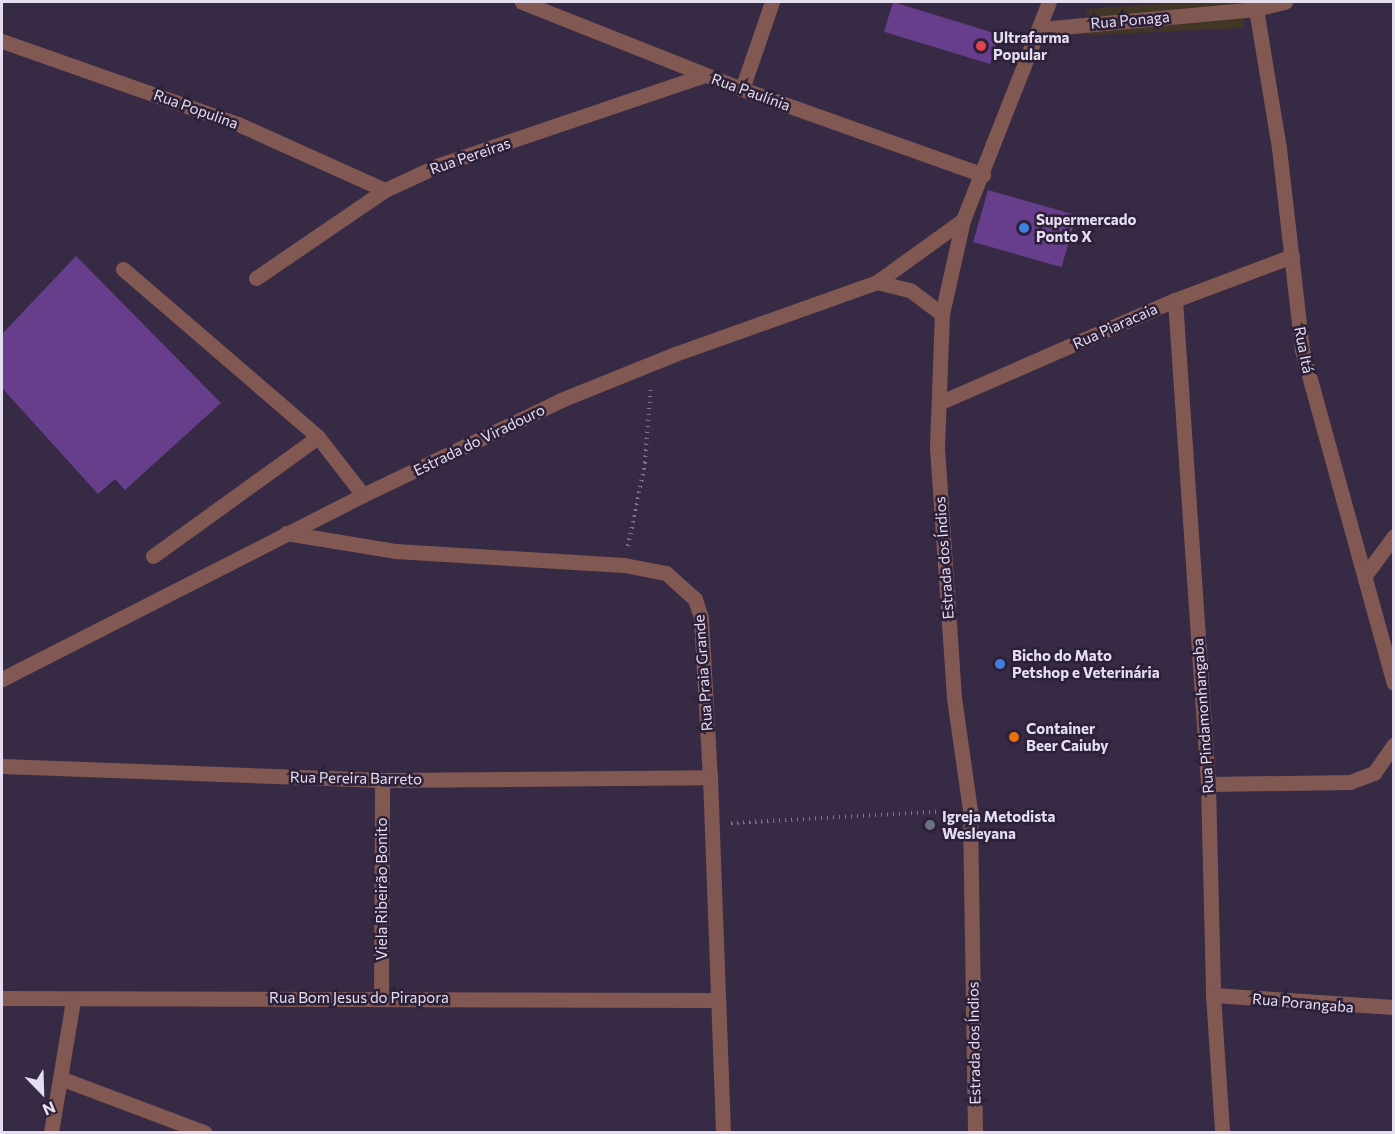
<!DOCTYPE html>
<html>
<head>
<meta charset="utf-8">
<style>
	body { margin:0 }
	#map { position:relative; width:1395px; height:1134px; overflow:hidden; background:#372a44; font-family:Commissioner,sans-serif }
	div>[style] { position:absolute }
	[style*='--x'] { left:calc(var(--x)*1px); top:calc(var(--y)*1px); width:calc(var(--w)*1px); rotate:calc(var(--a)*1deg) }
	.commercial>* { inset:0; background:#423627 }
	.building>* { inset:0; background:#673e8b; transform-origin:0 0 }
	.path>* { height:4px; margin-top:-2px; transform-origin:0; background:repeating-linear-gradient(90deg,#7f758a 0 1.5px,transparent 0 6px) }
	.minor>* { height:15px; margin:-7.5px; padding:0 7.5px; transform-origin:7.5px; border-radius:7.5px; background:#825853 }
	.dots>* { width:16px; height:16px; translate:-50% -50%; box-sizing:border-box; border:3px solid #2d2039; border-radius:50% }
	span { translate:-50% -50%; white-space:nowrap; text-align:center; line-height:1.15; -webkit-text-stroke:5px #2d2039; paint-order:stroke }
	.street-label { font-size:15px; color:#e5deee }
	.poi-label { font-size:15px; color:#e5deee; font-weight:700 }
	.left { translate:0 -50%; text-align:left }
	.frame { position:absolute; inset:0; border:3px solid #e5deee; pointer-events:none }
	.north { position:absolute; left:12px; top:1062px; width:60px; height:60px; -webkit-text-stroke:4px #2d2039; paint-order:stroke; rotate:157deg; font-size:16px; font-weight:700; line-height:24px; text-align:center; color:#e5deee }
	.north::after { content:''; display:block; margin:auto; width:21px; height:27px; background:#e5deee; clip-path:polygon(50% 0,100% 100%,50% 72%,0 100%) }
</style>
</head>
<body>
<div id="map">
	<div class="commercial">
		<div style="clip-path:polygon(1185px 2px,1243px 2px,1244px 28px,1089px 35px,1086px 9px)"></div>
	</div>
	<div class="building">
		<div style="left:893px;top:2px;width:111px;height:31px;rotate:17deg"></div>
		<div style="left:988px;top:190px;width:92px;height:54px;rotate:16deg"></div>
		<div style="clip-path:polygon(76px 256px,221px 403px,125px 490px,115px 479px,98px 494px,2px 388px,2px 334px)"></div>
	</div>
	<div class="path">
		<div style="--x:628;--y:546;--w:85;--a:-78.4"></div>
		<div style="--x:645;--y:463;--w:78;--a:-85.6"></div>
		<div style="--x:731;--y:823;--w:220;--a:-3.1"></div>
	</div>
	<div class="minor">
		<div style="--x:522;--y:2;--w:237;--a:21.6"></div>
		<div style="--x:742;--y:89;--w:256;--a:19.6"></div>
		<div style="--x:1256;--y:9;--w:141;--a:80.6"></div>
		<div style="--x:1279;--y:148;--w:203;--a:83.5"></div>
		<div style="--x:1302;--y:350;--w:345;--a:74.6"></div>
		<div style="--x:1041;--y:29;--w:216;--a:-5.3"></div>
		<div style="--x:1256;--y:9;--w:30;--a:-14"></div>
		<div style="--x:2;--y:41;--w:250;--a:19.4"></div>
		<div style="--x:238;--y:124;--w:161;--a:24.2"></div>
		<div style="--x:742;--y:89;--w:92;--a:-71"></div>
		<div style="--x:123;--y:269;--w:257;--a:40.7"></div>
		<div style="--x:256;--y:278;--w:156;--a:-34.3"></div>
		<div style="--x:385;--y:190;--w:60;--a:-24.8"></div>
		<div style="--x:439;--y:165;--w:281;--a:-18.7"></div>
		<div style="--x:877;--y:282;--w:34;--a:14"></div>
		<div style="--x:910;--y:290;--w:40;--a:37"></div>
		<div style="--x:1175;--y:300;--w:485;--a:86.1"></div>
		<div style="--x:1208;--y:784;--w:211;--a:88.6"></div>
		<div style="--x:1213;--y:995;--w:137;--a:86.2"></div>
		<div style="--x:941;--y:402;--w:255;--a:-23.6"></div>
		<div style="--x:1175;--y:300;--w:125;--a:-20.6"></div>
		<div style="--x:286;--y:533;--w:110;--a:9.4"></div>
		<div style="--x:395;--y:551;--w:229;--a:3.5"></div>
		<div style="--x:624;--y:565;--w:43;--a:10.8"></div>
		<div style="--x:666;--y:573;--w:39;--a:42"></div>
		<div style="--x:695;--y:599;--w:20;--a:72"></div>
		<div style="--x:701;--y:618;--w:159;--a:86.8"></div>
		<div style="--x:710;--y:777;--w:355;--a:87.9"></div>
		<div style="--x:153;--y:556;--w:203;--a:-35.8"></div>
		<div style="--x:318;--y:437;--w:73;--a:52.2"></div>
		<div style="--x:1366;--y:574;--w:47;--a:-53.6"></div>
		<div style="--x:2;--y:679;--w:405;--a:-27"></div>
		<div style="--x:363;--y:495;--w:220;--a:-25.6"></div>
		<div style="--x:561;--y:400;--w:123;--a:-22"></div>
		<div style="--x:675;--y:354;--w:214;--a:-19.6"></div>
		<div style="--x:877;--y:282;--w:106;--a:-35.8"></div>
		<div style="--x:2;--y:766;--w:380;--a:2.1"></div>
		<div style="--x:382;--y:780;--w:328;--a:-0.5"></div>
		<div style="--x:1208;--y:784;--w:142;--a:-0.8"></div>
		<div style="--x:1350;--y:782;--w:26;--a:-21"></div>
		<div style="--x:1374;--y:773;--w:35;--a:-55"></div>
		<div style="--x:1213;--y:995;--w:181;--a:3.8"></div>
		<div style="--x:381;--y:997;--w:217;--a:-89.7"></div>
		<div style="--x:2;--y:998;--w:715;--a:0.16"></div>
		<div style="--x:60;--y:1078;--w:154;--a:20.6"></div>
		<div style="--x:51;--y:1132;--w:133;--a:-80.5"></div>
		<div style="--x:975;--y:1132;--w:322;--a:-90.9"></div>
		<div style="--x:970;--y:810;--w:114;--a:-98.1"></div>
		<div style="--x:954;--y:697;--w:250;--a:-93.9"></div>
		<div style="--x:937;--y:448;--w:134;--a:-87.9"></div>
		<div style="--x:942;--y:314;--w:96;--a:-77.4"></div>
		<div style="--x:963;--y:220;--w:234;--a:-68.5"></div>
	</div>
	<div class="dots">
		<div style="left:981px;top:46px;background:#e0444e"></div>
		<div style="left:1024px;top:228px;background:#3f7fe0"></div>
		<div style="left:1000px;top:664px;background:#3f7fe0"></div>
		<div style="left:1014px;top:737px;background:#e8710a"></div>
		<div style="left:930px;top:825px;background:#6b7280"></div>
	</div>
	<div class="street-label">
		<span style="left:1130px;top:20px;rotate:-5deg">Rua Ponaga</span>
		<span style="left:751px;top:92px;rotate:20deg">Rua Paulínia</span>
		<span style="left:196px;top:109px;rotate:20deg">Rua Populina</span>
		<span style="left:470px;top:156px;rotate:-19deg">Rua Pereiras</span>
		<span style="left:1115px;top:326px;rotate:-24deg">Rua Piaracaia</span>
		<span style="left:1304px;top:350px;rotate:79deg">Rua Itá</span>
		<span style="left:479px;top:440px;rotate:-26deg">Estrada do Viradouro</span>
		<span style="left:944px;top:558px;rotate:-94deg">Estrada dos Índios</span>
		<span style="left:703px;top:673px;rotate:-94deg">Rua Praia Grande</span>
		<span style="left:1203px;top:716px;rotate:-94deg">Rua Pindamonhangaba</span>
		<span style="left:356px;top:778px;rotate:1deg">Rua Pereira Barreto</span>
		<span style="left:382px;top:889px;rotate:-90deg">Viela Ribeirão Bonito</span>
		<span style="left:359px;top:998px">Rua Bom Jesus do Pirapora</span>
		<span style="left:1303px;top:1003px;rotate:5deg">Rua Porangaba</span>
		<span style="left:974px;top:1043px;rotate:-91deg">Estrada dos Índios</span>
	</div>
	<div class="poi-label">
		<span class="left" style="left:993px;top:46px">Ultrafarma<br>Popular</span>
		<span class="left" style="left:1036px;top:228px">Supermercado<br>Ponto X</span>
		<span class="left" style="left:1012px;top:664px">Bicho do Mato<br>Petshop e Veterinária</span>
		<span class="left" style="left:1026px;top:737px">Container<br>Beer Caiuby</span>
		<span class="left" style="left:942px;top:825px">Igreja Metodista<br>Wesleyana</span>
	</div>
	<div class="frame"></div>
	<div class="north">N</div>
</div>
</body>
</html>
